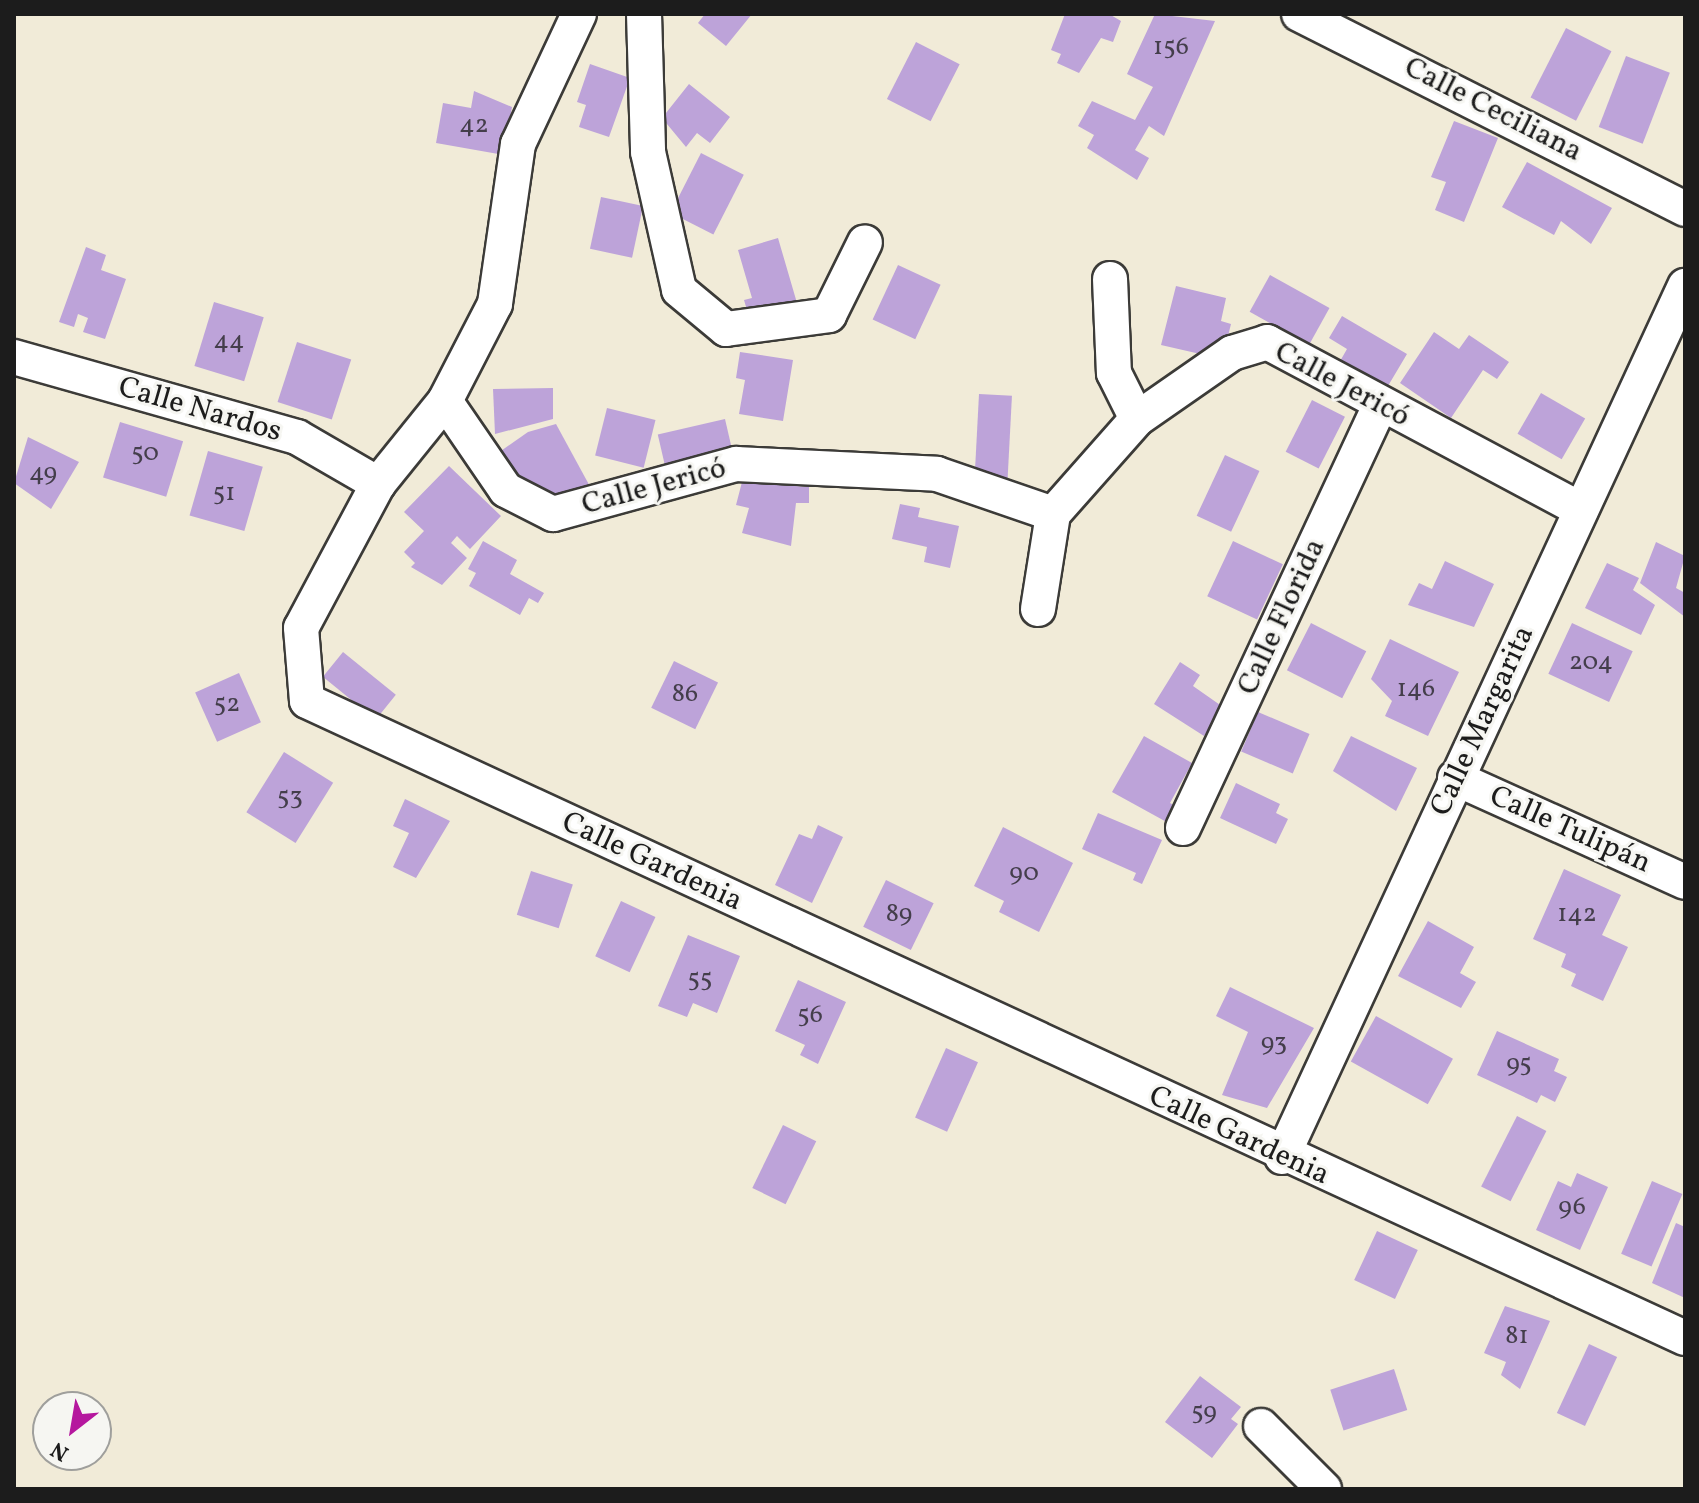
<!DOCTYPE html>
<html>
<head>
<meta charset="utf-8">
<style>
	body { margin:0 }
	#map { position:relative; width:1699px; height:1503px; overflow:hidden; background:#f1ebd8; font-family:Vollkorn,serif }
	div>[style] { position:absolute }
	[style*='--x'] { left:calc(var(--x)*1px); top:calc(var(--y)*1px); width:calc(var(--w)*1px); rotate:calc(var(--a)*1deg) }
	.building>* { inset:0; background:#bda3d9; transform-origin:0 0 }
	.roads { filter:drop-shadow(2px 0 #3c3b38) drop-shadow(-2px 0 #3c3b38) drop-shadow(0 2px #3c3b38) drop-shadow(0 -2px #3c3b38) }
	.minor>* { height:34px; margin:-17px; padding:0 17px; transform-origin:17px; border-radius:17px; background:#fff }
	span { translate:-50% -50%; white-space:nowrap; text-align:center; line-height:1.15; -webkit-text-stroke:6px #f6f6f2; paint-order:stroke }
	.number-label { font-size:26px; color:#443e4b }
	.number-label span { -webkit-text-stroke-width:0 }
	.street-label { font-size:30px; color:#1c1c1c }
	.frame { position:absolute; inset:0; border:16px solid #1c1c1c; pointer-events:none }
	.north { position:absolute; left:32px; top:1391px; width:80px; height:80px; box-sizing:border-box; background:#f6f6f2; border:2px solid #9f9f9c; border-radius:50%; rotate:211deg; font-size:22px; font-weight:700; line-height:32px; text-align:center; color:#1c1c1c }
	.north::after { content:''; display:block; margin:auto; width:28px; height:36px; background:#b5179e; clip-path:polygon(50% 0,100% 100%,50% 72%,0 100%) }
</style>
</head>
<body>
<div id="map">
	<div class="building">
		<div style="clip-path:polygon(705px 14px,752px 14px,726px 46px,698px 23px)"></div>
		<div style="clip-path:polygon(1065px 14px,1109px 14px,1121px 21px,1113px 42px,1101px 38px,1079px 73px,1057px 63px,1061px 54px,1051px 50px)"></div>
		<div style="clip-path:polygon(1155px 14px,1215px 21px,1164px 136px,1149px 126px,1135px 150px,1149px 158px,1137px 180px,1087px 148px,1094px 135px,1078px 126px,1092px 101px,1135px 120px,1153px 87px,1127px 74px)"></div>
		<div style="left:1566px;top:28px;width:51px;height:78px;rotate:27deg"></div>
		<div style="left:916px;top:42px;width:49px;height:64px;rotate:27deg"></div>
		<div style="left:1626px;top:56px;width:47px;height:76px;rotate:21deg"></div>
		<div style="clip-path:polygon(590px 64px,630px 78px,609px 137px,579px 127px,586px 105px,577px 102px)"></div>
		<div style="clip-path:polygon(689px 84px,730px 117px,710px 143px,697px 133px,686px 147px,662px 118px)"></div>
		<div style="clip-path:polygon(474px 91px,512px 107px,504px 155px,436px 143px,443px 103px,471px 108px)"></div>
		<div style="clip-path:polygon(1454px 121px,1498px 138px,1464px 222px,1435px 210px,1446px 182px,1431px 177px)"></div>
		<div style="left:701px;top:153px;width:48px;height:67px;rotate:27deg"></div>
		<div style="clip-path:polygon(1527px 162px,1612px 208px,1591px 244px,1561px 221px,1554px 235px,1502px 207px)"></div>
		<div style="left:601px;top:197px;width:43px;height:53px;rotate:12deg"></div>
		<div style="clip-path:polygon(778px 238px,797px 303px,749px 317px,744px 300px,752px 298px,738px 250px)"></div>
		<div style="clip-path:polygon(86px 247px,106px 255px,101px 270px,126px 279px,105px 339px,83px 332px,88px 318px,78px 314px,74px 327px,59px 322px)"></div>
		<div style="left:898px;top:265px;width:47px;height:60px;rotate:25deg"></div>
		<div style="left:1270px;top:275px;width:68px;height:42px;rotate:29deg"></div>
		<div style="clip-path:polygon(1176px 286px,1226px 298px,1221px 321px,1231px 324px,1224px 352px,1209px 356px,1161px 345px)"></div>
		<div style="left:214px;top:302px;width:52px;height:67px;rotate:17deg"></div>
		<div style="clip-path:polygon(1342px 316px,1407px 354px,1385px 391px,1339px 363px,1347px 349px,1329px 338px)"></div>
		<div style="clip-path:polygon(1434px 332px,1459px 349px,1469px 335px,1509px 362px,1497px 379px,1483px 370px,1451px 418px,1400px 383px)"></div>
		<div style="left:297px;top:342px;width:57px;height:63px;rotate:18deg"></div>
		<div style="clip-path:polygon(740px 352px,793px 360px,783px 421px,739px 414px,745px 380px,736px 378px)"></div>
		<div style="clip-path:polygon(553px 388px,553px 419px,495px 434px,493px 389px)"></div>
		<div style="left:1541px;top:393px;width:51px;height:47px;rotate:30deg"></div>
		<div style="left:979px;top:394px;width:33px;height:83px;rotate:3deg"></div>
		<div style="left:1312px;top:400px;width:37px;height:58px;rotate:27deg"></div>
		<div style="left:607px;top:408px;width:50px;height:49px;rotate:14deg"></div>
		<div style="left:725px;top:419px;width:36px;height:69px;rotate:77deg"></div>
		<div style="left:120px;top:422px;width:66px;height:58px;rotate:17deg"></div>
		<div style="clip-path:polygon(556px 424px,593px 492px,531px 499px,498px 453px,528px 432px)"></div>
		<div style="clip-path:polygon(28px 437px,79px 462px,51px 509px,14px 483px)"></div>
		<div style="left:208px;top:451px;width:57px;height:67px;rotate:16deg"></div>
		<div style="left:1225px;top:455px;width:38px;height:67px;rotate:25deg"></div>
		<div style="clip-path:polygon(449px 466px,501px 516px,470px 549px,457px 536px,451px 543px,467px 558px,442px 585px,411px 567px,415px 563px,404px 552px,424px 531px,404px 512px)"></div>
		<div style="clip-path:polygon(742px 482px,809px 487px,809px 503px,796px 503px,791px 546px,742px 533px,749px 508px,736px 505px)"></div>
		<div style="clip-path:polygon(900px 504px,920px 508px,918px 517px,959px 526px,950px 568px,924px 562px,927px 547px,892px 539px)"></div>
		<div style="clip-path:polygon(483px 541px,517px 560px,510px 574px,544px 593px,538px 603px,529px 598px,520px 615px,469px 586px,476px 573px,468px 569px)"></div>
		<div style="left:1233px;top:541px;width:55px;height:61px;rotate:25deg"></div>
		<div style="clip-path:polygon(1656px 542px,1685px 556px,1676px 588px,1685px 593px,1685px 617px,1640px 583px)"></div>
		<div style="clip-path:polygon(1445px 561px,1494px 584px,1474px 627px,1408px 605px,1419px 583px,1432px 589px)"></div>
		<div style="clip-path:polygon(1607px 563px,1639px 578px,1633px 590px,1655px 605px,1641px 635px,1585px 608px)"></div>
		<div style="left:1311px;top:623px;width:62px;height:53px;rotate:27deg"></div>
		<div style="left:1572px;top:623px;width:67px;height:56px;rotate:25deg"></div>
		<div style="clip-path:polygon(1390px 639px,1459px 672px,1428px 736px,1385px 716px,1392px 701px,1371px 679px)"></div>
		<div style="left:343px;top:652px;width:68px;height:32px;rotate:39deg"></div>
		<div style="left:674px;top:661px;width:49px;height:52px;rotate:26deg"></div>
		<div style="clip-path:polygon(1180px 662px,1200px 675px,1193px 686px,1223px 707px,1204px 736px,1154px 704px)"></div>
		<div style="left:239px;top:673px;width:54px;height:48px;rotate:66deg"></div>
		<div style="left:1258px;top:712px;width:56px;height:43px;rotate:23deg"></div>
		<div style="clip-path:polygon(1144px 736px,1192px 763px,1170px 803px,1181px 809px,1172px 825px,1112px 792px)"></div>
		<div style="clip-path:polygon(1351px 736px,1417px 768px,1396px 811px,1333px 771px)"></div>
		<div style="left:284px;top:752px;width:58px;height:71px;rotate:32deg"></div>
		<div style="clip-path:polygon(1236px 783px,1280px 804px,1276px 813px,1288px 819px,1276px 844px,1220px 818px)"></div>
		<div style="clip-path:polygon(405px 799px,450px 821px,416px 878px,393px 867px,409px 833px,393px 826px)"></div>
		<div style="clip-path:polygon(1098px 813px,1162px 840px,1142px 884px,1133px 880px,1136px 873px,1082px 849px)"></div>
		<div style="clip-path:polygon(818px 825px,843px 837px,812px 903px,775px 885px,799px 834px,812px 839px)"></div>
		<div style="clip-path:polygon(1003px 827px,1073px 863px,1039px 932px,999px 912px,1004px 901px,974px 886px)"></div>
		<div style="clip-path:polygon(1564px 869px,1621px 895px,1602px 935px,1628px 947px,1603px 1001px,1571px 986px,1576px 974px,1561px 967px,1566px 954px,1533px 939px)"></div>
		<div style="left:531px;top:871px;width:44px;height:46px;rotate:18deg"></div>
		<div style="left:886px;top:880px;width:53px;height:52px;rotate:26deg"></div>
		<div style="left:621px;top:901px;width:38px;height:61px;rotate:25deg"></div>
		<div style="clip-path:polygon(1428px 921px,1474px 947px,1460px 973px,1476px 982px,1461px 1008px,1398px 976px)"></div>
		<div style="clip-path:polygon(688px 935px,740px 956px,717px 1013px,693px 1003px,687px 1017px,658px 1006px)"></div>
		<div style="clip-path:polygon(798px 980px,846px 1002px,818px 1064px,800px 1055px,805px 1045px,775px 1031px)"></div>
		<div style="clip-path:polygon(1230px 987px,1314px 1028px,1267px 1108px,1222px 1095px,1248px 1032px,1216px 1016px)"></div>
		<div style="left:1376px;top:1016px;width:88px;height:52px;rotate:29deg"></div>
		<div style="clip-path:polygon(1497px 1031px,1559px 1059px,1554px 1071px,1567px 1077px,1555px 1102px,1541px 1095px,1537px 1103px,1477px 1075px)"></div>
		<div style="left:946px;top:1048px;width:35px;height:76px;rotate:24deg"></div>
		<div style="left:1517px;top:1116px;width:33px;height:79px;rotate:27deg"></div>
		<div style="left:783px;top:1125px;width:37px;height:70px;rotate:26deg"></div>
		<div style="clip-path:polygon(1577px 1173px,1608px 1187px,1580px 1250px,1536px 1230px,1558px 1181px,1571px 1187px)"></div>
		<div style="left:1652px;top:1181px;width:33px;height:79px;rotate:23deg"></div>
		<div style="clip-path:polygon(1676px 1223px,1685px 1227px,1685px 1298px,1652px 1283px)"></div>
		<div style="left:1377px;top:1231px;width:45px;height:54px;rotate:25deg"></div>
		<div style="clip-path:polygon(1505px 1306px,1550px 1321px,1520px 1389px,1501px 1375px,1506px 1362px,1484px 1353px)"></div>
		<div style="left:1589px;top:1344px;width:31px;height:76px;rotate:25deg"></div>
		<div style="left:1394px;top:1369px;width:43px;height:67px;rotate:72deg"></div>
		<div style="clip-path:polygon(1200px 1376px,1241px 1407px,1231px 1419px,1238px 1424px,1212px 1458px,1165px 1422px)"></div>
	</div>
	<div class="roads">
		<div class="minor">
			<div style="--x:579;--y:14;--w:144;--a:115.1"></div>
			<div style="--x:518;--y:144;--w:162;--a:98.2"></div>
			<div style="--x:495;--y:304;--w:109;--a:117.3"></div>
			<div style="--x:445;--y:401;--w:107;--a:128.9"></div>
			<div style="--x:378;--y:484;--w:163;--a:118.1"></div>
			<div style="--x:301;--y:628;--w:73;--a:85.3"></div>
			<div style="--x:307;--y:701;--w:1518;--a:24.81"></div>
			<div style="--x:644;--y:14;--w:138;--a:88.3"></div>
			<div style="--x:648;--y:152;--w:141;--a:77.3"></div>
			<div style="--x:679;--y:290;--w:61;--a:39.7"></div>
			<div style="--x:726;--y:329;--w:104;--a:-7.7"></div>
			<div style="--x:829;--y:315;--w:81;--a:-63.7"></div>
			<div style="--x:1299;--y:14;--w:432;--a:26.8"></div>
			<div style="--x:1110;--y:279;--w:94;--a:87.6"></div>
			<div style="--x:1114;--y:373;--w:51;--a:63.4"></div>
			<div style="--x:14;--y:357;--w:294;--a:15.8"></div>
			<div style="--x:297;--y:437;--w:94;--a:30.1"></div>
			<div style="--x:445;--y:401;--w:108;--a:55.6"></div>
			<div style="--x:506;--y:490;--w:53;--a:27.1"></div>
			<div style="--x:553;--y:514;--w:190;--a:-15.3"></div>
			<div style="--x:736;--y:464;--w:201;--a:2.8"></div>
			<div style="--x:937;--y:474;--w:123;--a:19"></div>
			<div style="--x:1038;--y:609;--w:96;--a:-81"></div>
			<div style="--x:1053;--y:514;--w:127;--a:-48.5"></div>
			<div style="--x:1137;--y:419;--w:116;--a:-34.8"></div>
			<div style="--x:1232;--y:353;--w:37;--a:-17"></div>
			<div style="--x:1267;--y:342;--w:356;--a:28.1"></div>
			<div style="--x:1455;--y:778;--w:252;--a:24.3"></div>
			<div style="--x:1183;--y:828;--w:466;--a:-65"></div>
			<div style="--x:1282;--y:1157;--w:960;--a:-65.17"></div>
			<div style="--x:1261;--y:1426;--w:89;--a:45"></div>
		</div>
	</div>
	<div class="number-label">
		<span style="left:1171px;top:48px">156</span>
		<span style="left:474px;top:126px">42</span>
		<span style="left:229px;top:342px">44</span>
		<span style="left:145px;top:454px">50</span>
		<span style="left:43px;top:474px">49</span>
		<span style="left:224px;top:494px">51</span>
		<span style="left:1591px;top:663px">204</span>
		<span style="left:1416px;top:690px">146</span>
		<span style="left:685px;top:695px">86</span>
		<span style="left:227px;top:705px">52</span>
		<span style="left:290px;top:798px">53</span>
		<span style="left:1024px;top:874px">90</span>
		<span style="left:899px;top:915px">89</span>
		<span style="left:1577px;top:915px">142</span>
		<span style="left:700px;top:980px">55</span>
		<span style="left:810px;top:1016px">56</span>
		<span style="left:1274px;top:1044px">93</span>
		<span style="left:1519px;top:1065px">95</span>
		<span style="left:1572px;top:1208px">96</span>
		<span style="left:1517px;top:1337px">81</span>
		<span style="left:1204px;top:1413px">59</span>
	</div>
	<div class="street-label">
		<span style="left:1493px;top:110px;rotate:27deg">Calle Ceciliana</span>
		<span style="left:1342px;top:385px;rotate:28deg">Calle Jericó</span>
		<span style="left:200px;top:410px;rotate:16deg">Calle Nardos</span>
		<span style="left:654px;top:487px;rotate:-15deg">Calle Jericó</span>
		<span style="left:1282px;top:617px;rotate:-65deg">Calle Florida</span>
		<span style="left:1483px;top:721px;rotate:-65deg">Calle Margarita</span>
		<span style="left:1570px;top:830px;rotate:24deg">Calle Tulipán</span>
		<span style="left:652px;top:862px;rotate:25deg">Calle Gardenia</span>
		<span style="left:1239px;top:1136px;rotate:25deg">Calle Gardenia</span>
	</div>
	<div class="frame"></div>
	<div class="north">N</div>
</div>
</body>
</html>
